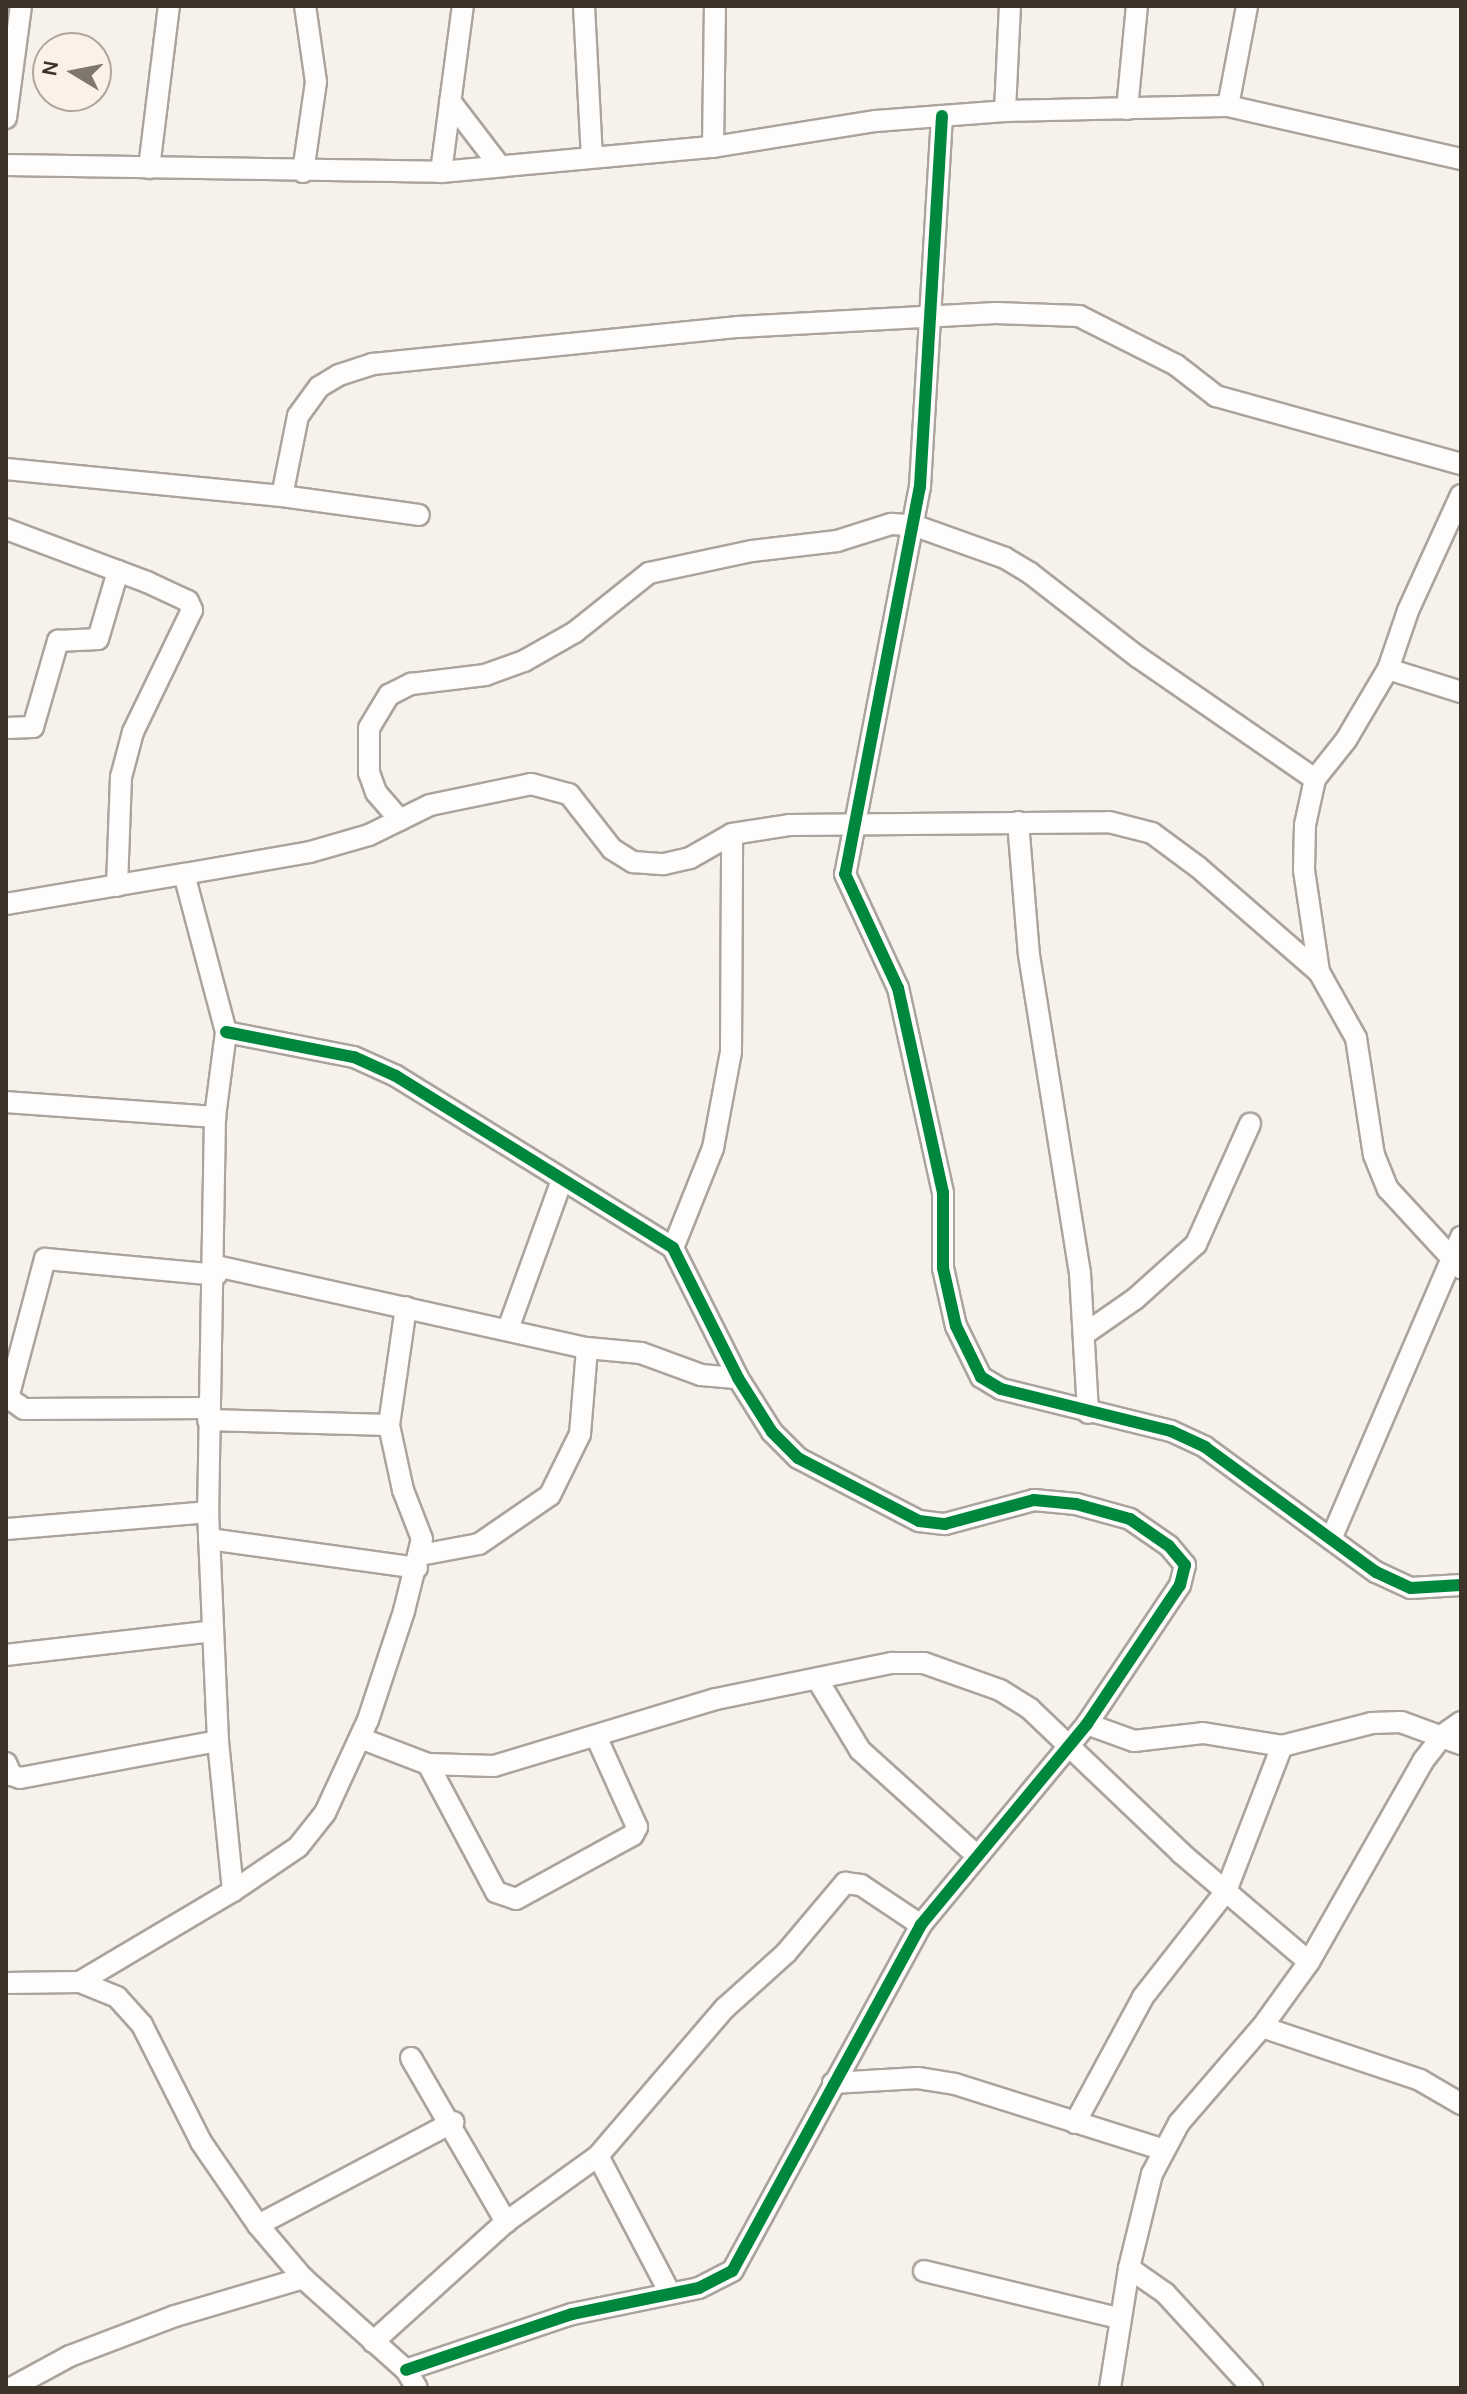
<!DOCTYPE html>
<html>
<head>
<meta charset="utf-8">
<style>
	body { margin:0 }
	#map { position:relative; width:1467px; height:2394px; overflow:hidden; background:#f7f1ec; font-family:Karla,sans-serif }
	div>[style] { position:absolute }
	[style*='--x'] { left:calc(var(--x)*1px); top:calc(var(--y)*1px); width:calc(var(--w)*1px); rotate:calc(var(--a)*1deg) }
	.roads { filter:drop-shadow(2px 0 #aba39d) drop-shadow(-2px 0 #aba39d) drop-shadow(0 2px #aba39d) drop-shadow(0 -2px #aba39d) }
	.minor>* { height:20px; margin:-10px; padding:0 10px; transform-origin:10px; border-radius:10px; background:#fefdfc }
	.cycleway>* { height:12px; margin:-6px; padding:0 6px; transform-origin:6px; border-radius:6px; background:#00873e }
	span { translate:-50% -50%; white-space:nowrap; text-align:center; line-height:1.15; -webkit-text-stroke:7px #fcf1e7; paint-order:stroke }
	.frame { position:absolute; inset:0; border:8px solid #3e3329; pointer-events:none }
	.north { position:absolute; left:32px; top:32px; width:80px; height:80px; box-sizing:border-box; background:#fcf1e7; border:2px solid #b0a59b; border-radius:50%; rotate:280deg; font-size:22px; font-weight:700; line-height:32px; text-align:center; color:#3e3329 }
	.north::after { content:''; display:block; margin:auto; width:28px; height:36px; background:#7f766d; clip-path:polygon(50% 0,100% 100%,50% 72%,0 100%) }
</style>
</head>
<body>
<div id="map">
	<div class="roads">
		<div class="minor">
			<div style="--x:584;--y:6;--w:151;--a:87"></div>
			<div style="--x:450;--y:101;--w:81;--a:52.6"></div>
			<div style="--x:1228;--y:106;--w:102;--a:-79.2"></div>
			<div style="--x:1127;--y:109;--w:103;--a:-84.5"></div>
			<div style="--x:1005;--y:111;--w:105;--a:-87.3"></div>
			<div style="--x:942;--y:116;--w:371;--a:93.4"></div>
			<div style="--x:920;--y:486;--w:395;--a:100.9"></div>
			<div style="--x:845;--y:874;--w:126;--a:65.1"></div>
			<div style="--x:898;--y:988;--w:210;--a:77.6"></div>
			<div style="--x:943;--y:1193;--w:75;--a:90"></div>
			<div style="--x:943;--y:1268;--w:59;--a:77.4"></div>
			<div style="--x:956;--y:1326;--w:57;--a:63.9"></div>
			<div style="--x:981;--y:1377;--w:23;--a:31"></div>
			<div style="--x:1001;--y:1389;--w:175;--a:13.9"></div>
			<div style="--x:1171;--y:1431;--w:38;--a:25"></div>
			<div style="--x:1205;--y:1447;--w:212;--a:36.2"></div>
			<div style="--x:1376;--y:1572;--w:38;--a:25"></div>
			<div style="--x:1411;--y:1588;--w:50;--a:-3.4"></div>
			<div style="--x:6;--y:118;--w:113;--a:-82.4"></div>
			<div style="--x:713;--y:147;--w:141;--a:-89.2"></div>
			<div style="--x:6;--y:165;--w:435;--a:0.9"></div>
			<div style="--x:441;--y:172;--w:273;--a:-5.3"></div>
			<div style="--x:713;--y:147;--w:165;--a:-9.1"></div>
			<div style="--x:876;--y:121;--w:129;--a:-4.4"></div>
			<div style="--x:1005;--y:111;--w:223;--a:-1.3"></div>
			<div style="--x:1228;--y:106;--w:239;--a:12.8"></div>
			<div style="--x:149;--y:168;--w:163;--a:-83"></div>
			<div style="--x:303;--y:172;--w:91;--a:-81.8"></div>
			<div style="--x:316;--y:82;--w:77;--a:-98.2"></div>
			<div style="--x:441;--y:172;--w:167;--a:-82.5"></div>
			<div style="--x:6;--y:469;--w:277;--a:5.6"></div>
			<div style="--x:282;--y:496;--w:138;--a:7.9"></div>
			<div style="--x:1461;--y:495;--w:128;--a:114.6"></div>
			<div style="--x:1408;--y:611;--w:61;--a:109"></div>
			<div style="--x:1388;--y:669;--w:82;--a:120.6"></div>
			<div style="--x:1346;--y:740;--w:50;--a:128.5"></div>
			<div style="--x:1315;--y:779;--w:47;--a:102.3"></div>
			<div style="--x:1305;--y:825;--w:45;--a:91.3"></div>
			<div style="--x:1304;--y:870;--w:103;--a:81.6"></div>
			<div style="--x:1319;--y:972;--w:76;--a:60.7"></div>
			<div style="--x:1356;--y:1038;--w:118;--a:81.3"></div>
			<div style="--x:1374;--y:1155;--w:37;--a:68"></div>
			<div style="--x:1388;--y:1189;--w:108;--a:47.3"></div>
			<div style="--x:282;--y:496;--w:82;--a:-78.7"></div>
			<div style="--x:298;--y:416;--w:36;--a:-54"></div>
			<div style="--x:319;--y:387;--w:23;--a:-31"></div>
			<div style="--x:339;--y:375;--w:36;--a:-18"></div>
			<div style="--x:373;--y:364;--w:367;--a:-5.8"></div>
			<div style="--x:738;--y:327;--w:258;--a:-3.1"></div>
			<div style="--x:996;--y:313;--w:83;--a:2.1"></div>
			<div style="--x:1079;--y:316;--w:109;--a:26.8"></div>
			<div style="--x:1176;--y:365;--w:51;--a:37.8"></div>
			<div style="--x:1216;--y:396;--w:254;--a:15.5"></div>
			<div style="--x:6;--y:529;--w:151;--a:20.6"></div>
			<div style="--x:147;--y:582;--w:45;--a:24.9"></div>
			<div style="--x:188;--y:601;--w:10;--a:66"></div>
			<div style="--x:192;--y:610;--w:136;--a:115.8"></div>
			<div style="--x:133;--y:732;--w:47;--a:104.9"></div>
			<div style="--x:121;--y:777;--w:109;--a:92.1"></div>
			<div style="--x:1388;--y:669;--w:77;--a:17.5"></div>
			<div style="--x:6;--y:728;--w:27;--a:-2"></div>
			<div style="--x:33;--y:727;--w:90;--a:-73.8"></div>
			<div style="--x:58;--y:641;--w:40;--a:-2.9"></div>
			<div style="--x:98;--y:639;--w:71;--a:-73.6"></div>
			<div style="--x:400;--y:820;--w:37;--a:-131"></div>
			<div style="--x:376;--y:792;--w:20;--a:-110"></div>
			<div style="--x:369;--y:773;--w:45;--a:-90"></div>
			<div style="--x:369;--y:728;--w:39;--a:-59"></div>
			<div style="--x:389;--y:695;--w:25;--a:-27"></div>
			<div style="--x:411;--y:684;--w:75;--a:-6.9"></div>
			<div style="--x:485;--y:675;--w:41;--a:-19.7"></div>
			<div style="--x:524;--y:661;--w:59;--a:-29.6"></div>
			<div style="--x:575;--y:632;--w:95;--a:-38.6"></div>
			<div style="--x:649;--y:573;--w:105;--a:-12.1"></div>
			<div style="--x:752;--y:551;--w:86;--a:-6.7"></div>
			<div style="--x:837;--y:541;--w:57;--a:-17.5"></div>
			<div style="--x:891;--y:524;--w:22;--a:3"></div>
			<div style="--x:913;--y:525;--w:98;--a:19.7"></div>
			<div style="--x:1005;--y:558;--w:29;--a:31"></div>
			<div style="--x:1030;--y:573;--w:137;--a:37.9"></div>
			<div style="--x:1138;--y:657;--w:215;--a:34.6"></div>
			<div style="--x:1018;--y:822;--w:133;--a:85.3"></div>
			<div style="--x:1029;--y:955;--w:322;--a:80.9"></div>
			<div style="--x:1080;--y:1273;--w:140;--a:86.7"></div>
			<div style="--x:184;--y:874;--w:128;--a:-9.9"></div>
			<div style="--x:310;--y:852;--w:61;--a:-16.1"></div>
			<div style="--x:369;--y:835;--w:68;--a:-26.2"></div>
			<div style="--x:430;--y:805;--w:103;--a:-11.7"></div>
			<div style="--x:531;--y:784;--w:39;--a:15"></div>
			<div style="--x:569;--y:794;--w:70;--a:52"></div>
			<div style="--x:612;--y:849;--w:25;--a:32"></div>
			<div style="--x:633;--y:862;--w:31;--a:4"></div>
			<div style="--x:664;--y:864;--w:27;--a:-13"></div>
			<div style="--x:690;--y:858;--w:48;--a:-29.7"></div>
			<div style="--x:732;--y:834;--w:59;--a:-8.8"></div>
			<div style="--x:790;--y:825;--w:319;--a:-0.5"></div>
			<div style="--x:1109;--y:822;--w:44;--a:14.3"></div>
			<div style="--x:1152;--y:833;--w:57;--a:36.5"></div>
			<div style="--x:1198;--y:867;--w:160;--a:41"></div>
			<div style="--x:6;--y:904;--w:181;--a:-9.6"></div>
			<div style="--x:184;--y:874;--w:163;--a:75.1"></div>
			<div style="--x:226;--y:1032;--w:86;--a:97.4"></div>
			<div style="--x:226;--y:1032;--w:130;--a:11.1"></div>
			<div style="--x:354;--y:1057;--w:46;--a:24.3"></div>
			<div style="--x:396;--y:1076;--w:326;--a:31.8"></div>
			<div style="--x:673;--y:1248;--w:145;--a:63.4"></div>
			<div style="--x:738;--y:1378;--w:64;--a:57.8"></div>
			<div style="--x:772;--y:1432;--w:37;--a:45"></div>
			<div style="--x:798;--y:1458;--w:136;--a:27.5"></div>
			<div style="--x:919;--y:1521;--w:26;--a:7"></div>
			<div style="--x:945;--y:1524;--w:92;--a:-15.1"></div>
			<div style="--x:1034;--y:1500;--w:42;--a:5.4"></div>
			<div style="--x:1076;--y:1504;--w:56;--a:15.5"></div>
			<div style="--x:1130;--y:1519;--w:47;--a:34.7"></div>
			<div style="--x:1169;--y:1546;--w:25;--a:50"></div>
			<div style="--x:1185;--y:1565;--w:21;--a:104"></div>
			<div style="--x:1180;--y:1585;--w:167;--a:123.8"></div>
			<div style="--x:1087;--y:1724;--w:261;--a:129.6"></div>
			<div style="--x:921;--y:1925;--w:394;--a:118.6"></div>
			<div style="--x:732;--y:2271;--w:37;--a:153"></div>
			<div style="--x:699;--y:2288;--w:130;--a:168.4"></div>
			<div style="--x:572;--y:2314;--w:175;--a:161.4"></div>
			<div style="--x:6;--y:1102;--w:210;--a:4.1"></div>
			<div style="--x:215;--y:1117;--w:395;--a:91"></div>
			<div style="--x:208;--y:1512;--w:229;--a:87.5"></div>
			<div style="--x:218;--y:1741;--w:151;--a:84.3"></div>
			<div style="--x:233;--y:1891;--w:178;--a:149.3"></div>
			<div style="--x:673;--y:1248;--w:108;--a:-68.2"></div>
			<div style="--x:713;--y:1148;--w:98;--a:-79.4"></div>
			<div style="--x:731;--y:1052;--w:218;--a:-89.7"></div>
			<div style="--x:216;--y:1266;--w:380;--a:12.5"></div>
			<div style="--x:587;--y:1348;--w:54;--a:5.3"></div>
			<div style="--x:641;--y:1353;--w:64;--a:20.1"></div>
			<div style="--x:701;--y:1375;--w:37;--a:5"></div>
			<div style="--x:508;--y:1329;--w:158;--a:-70.1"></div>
			<div style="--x:1086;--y:1333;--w:60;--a:-34.8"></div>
			<div style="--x:1135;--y:1299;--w:82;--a:-42"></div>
			<div style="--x:1196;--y:1244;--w:132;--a:-65.8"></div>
			<div style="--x:208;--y:1408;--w:184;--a:179.7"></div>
			<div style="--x:24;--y:1409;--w:19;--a:-145"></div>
			<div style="--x:8;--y:1398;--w:144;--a:-75.1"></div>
			<div style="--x:45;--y:1259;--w:172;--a:5.3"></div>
			<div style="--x:208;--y:1420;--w:181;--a:1.6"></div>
			<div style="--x:6;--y:1529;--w:203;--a:-4.8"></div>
			<div style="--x:209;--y:1539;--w:210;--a:7.9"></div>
			<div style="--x:1331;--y:1539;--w:329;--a:-66.7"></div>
			<div style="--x:420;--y:1555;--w:60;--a:-10.6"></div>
			<div style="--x:479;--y:1544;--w:86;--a:-34.6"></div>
			<div style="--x:550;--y:1495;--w:68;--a:-63.8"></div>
			<div style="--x:580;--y:1434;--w:86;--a:-85.3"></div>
			<div style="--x:6;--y:1655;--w:207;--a:-6.6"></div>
			<div style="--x:817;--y:1679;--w:83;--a:58.8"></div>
			<div style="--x:860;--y:1750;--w:155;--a:42.1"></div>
			<div style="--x:1087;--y:1724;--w:50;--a:19.9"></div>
			<div style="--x:1134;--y:1741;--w:69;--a:-6.6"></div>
			<div style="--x:1203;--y:1733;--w:80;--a:9.3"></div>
			<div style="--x:360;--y:1738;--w:73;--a:20.9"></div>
			<div style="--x:428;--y:1764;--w:66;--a:1.7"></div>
			<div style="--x:494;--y:1766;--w:232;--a:-16.8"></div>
			<div style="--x:716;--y:1699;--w:180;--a:-11.6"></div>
			<div style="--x:892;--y:1663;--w:32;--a:0"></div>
			<div style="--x:924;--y:1663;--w:81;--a:19.6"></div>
			<div style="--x:1000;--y:1690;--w:36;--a:32"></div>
			<div style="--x:1030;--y:1709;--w:209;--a:43.6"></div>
			<div style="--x:1181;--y:1853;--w:168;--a:40.4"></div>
			<div style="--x:6;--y:1763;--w:13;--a:67"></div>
			<div style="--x:11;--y:1775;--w:9;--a:18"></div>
			<div style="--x:20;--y:1778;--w:201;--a:-10.6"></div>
			<div style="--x:428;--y:1764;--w:145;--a:62"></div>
			<div style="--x:496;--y:1892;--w:21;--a:19"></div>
			<div style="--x:516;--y:1899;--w:133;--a:-28.7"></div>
			<div style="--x:633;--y:1835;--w:9;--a:-63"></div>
			<div style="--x:637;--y:1827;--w:100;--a:-114.3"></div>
			<div style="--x:233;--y:1891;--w:78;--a:-34.1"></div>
			<div style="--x:298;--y:1847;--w:43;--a:-51.5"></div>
			<div style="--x:325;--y:1813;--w:102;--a:-65.2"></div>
			<div style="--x:368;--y:1720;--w:115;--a:-71.7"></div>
			<div style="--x:404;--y:1611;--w:74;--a:-76"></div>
			<div style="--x:422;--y:1539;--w:53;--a:-111.2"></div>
			<div style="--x:403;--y:1490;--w:66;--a:-102.2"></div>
			<div style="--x:389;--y:1425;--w:119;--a:-81.8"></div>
			<div style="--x:6;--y:1983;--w:74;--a:-0.8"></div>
			<div style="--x:80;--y:1982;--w:40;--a:22"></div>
			<div style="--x:117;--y:1997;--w:38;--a:48"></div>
			<div style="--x:142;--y:2025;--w:131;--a:63.2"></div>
			<div style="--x:201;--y:2142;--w:101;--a:55.5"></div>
			<div style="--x:258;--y:2225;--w:70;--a:49.7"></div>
			<div style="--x:303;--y:2278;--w:138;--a:41.8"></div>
			<div style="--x:406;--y:2370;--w:21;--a:59"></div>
			<div style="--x:1262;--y:2027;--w:167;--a:18.5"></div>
			<div style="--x:1420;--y:2080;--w:48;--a:30.3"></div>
			<div style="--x:411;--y:2058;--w:190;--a:59.9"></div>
			<div style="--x:833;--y:2083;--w:85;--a:-3.4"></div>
			<div style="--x:918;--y:2078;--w:37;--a:9"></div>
			<div style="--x:955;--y:2084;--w:219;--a:17.5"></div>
			<div style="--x:1075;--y:2123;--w:143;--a:-61.6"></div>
			<div style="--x:1143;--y:1997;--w:135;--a:-51.9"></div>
			<div style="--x:1226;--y:1891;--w:155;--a:-68.9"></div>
			<div style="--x:1282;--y:1746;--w:93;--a:-14.3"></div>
			<div style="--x:1372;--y:1723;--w:29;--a:-2"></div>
			<div style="--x:1401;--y:1722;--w:64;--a:20.1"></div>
			<div style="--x:598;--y:2156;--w:155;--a:62.3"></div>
			<div style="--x:258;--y:2225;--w:221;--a:-27.8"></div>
			<div style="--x:1129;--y:2268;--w:44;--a:34.8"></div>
			<div style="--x:1165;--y:2293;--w:129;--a:47.5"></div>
			<div style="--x:924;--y:2271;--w:201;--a:13.6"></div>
			<div style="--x:373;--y:2342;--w:179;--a:-42.1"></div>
			<div style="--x:506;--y:2222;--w:113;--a:-35.7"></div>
			<div style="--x:598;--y:2156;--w:195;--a:-49.4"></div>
			<div style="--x:725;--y:2008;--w:82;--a:-42"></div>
			<div style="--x:786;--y:1953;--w:92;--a:-49.9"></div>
			<div style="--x:845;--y:1883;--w:16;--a:7"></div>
			<div style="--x:861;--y:1885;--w:72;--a:33.7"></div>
			<div style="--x:11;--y:2388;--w:67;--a:-28.5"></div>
			<div style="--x:70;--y:2356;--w:112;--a:-20.9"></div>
			<div style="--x:175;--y:2316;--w:134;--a:-16.5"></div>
			<div style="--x:1110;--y:2388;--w:121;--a:-81"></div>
			<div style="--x:1129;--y:2268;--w:97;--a:-76.3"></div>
			<div style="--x:1152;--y:2174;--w:58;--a:-62.1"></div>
			<div style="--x:1179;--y:2123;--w:127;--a:-49.2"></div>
			<div style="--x:1262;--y:2027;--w:80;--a:-54.1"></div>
			<div style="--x:1309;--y:1962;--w:231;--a:-60.4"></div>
			<div style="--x:1423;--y:1761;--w:34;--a:-52"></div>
			<div style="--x:1444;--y:1734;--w:21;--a:-35"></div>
		</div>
	</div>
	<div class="cycleway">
		<div style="--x:942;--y:116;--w:371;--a:93.4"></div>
		<div style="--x:920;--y:486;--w:395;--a:100.9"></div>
		<div style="--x:845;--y:874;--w:126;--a:65.1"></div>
		<div style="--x:898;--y:988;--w:210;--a:77.6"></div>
		<div style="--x:943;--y:1193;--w:75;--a:90"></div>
		<div style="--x:943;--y:1268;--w:59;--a:77.4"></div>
		<div style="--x:956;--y:1326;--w:57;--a:63.9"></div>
		<div style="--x:981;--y:1377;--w:23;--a:31"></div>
		<div style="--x:1001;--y:1389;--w:175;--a:13.9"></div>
		<div style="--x:1171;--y:1431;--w:38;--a:25"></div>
		<div style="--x:1205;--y:1447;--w:212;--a:36.2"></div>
		<div style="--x:1376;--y:1572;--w:38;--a:25"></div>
		<div style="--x:1411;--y:1588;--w:50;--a:-3.4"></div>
		<div style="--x:226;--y:1032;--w:130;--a:11.1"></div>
		<div style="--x:354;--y:1057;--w:46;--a:24.3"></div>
		<div style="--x:396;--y:1076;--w:326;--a:31.8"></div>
		<div style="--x:673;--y:1248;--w:145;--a:63.4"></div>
		<div style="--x:738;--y:1378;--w:64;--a:57.8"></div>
		<div style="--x:772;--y:1432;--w:37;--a:45"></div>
		<div style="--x:798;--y:1458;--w:136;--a:27.5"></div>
		<div style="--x:919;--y:1521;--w:26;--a:7"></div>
		<div style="--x:945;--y:1524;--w:92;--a:-15.1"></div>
		<div style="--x:1034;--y:1500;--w:42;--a:5.4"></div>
		<div style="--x:1076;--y:1504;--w:56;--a:15.5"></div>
		<div style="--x:1130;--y:1519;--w:47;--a:34.7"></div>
		<div style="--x:1169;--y:1546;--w:25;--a:50"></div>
		<div style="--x:1185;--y:1565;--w:21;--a:104"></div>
		<div style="--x:1180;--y:1585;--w:167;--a:123.8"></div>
		<div style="--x:1087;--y:1724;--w:261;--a:129.6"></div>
		<div style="--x:921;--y:1925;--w:394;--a:118.6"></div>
		<div style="--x:732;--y:2271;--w:37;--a:153"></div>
		<div style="--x:699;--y:2288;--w:130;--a:168.4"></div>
		<div style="--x:572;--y:2314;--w:175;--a:161.4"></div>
	</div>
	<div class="frame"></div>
	<div class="north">N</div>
</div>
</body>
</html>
